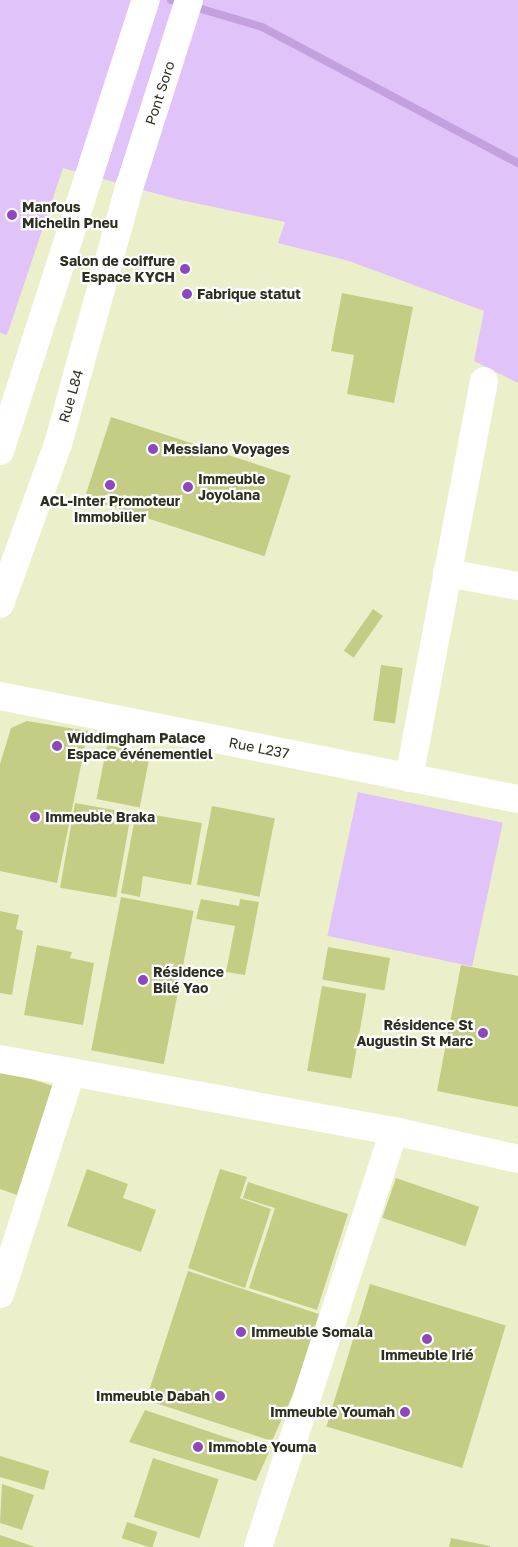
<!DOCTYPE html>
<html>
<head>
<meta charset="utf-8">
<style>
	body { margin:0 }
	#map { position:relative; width:518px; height:1547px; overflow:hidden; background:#ebf0ca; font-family:"Golos Text",sans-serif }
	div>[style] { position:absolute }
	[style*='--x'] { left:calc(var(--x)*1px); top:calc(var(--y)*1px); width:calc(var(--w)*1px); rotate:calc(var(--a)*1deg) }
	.green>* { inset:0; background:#e0c3f8; transform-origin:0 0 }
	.stream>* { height:8px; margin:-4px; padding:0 4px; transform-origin:4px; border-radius:4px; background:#c3a0de }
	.building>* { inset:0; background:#c5cd85; transform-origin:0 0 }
	.minor>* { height:28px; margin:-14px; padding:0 14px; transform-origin:14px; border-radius:14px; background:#fff }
	.major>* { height:28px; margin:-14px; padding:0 14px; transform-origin:14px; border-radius:14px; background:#fff }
	.dots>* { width:14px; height:14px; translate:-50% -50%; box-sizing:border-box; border:2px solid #fff; border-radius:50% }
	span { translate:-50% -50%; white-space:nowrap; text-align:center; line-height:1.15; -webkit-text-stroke:4.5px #fff; paint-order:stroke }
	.street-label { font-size:14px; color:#2d2f20 }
	.poi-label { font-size:14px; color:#2d2f20; font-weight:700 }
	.left { translate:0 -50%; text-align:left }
	.right { translate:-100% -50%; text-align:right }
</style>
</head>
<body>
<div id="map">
	<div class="green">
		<div style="clip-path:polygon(0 0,518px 0,518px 383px,474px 361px,484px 311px,349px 261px,278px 243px,285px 222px,176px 199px,63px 168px,7px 335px,0 333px)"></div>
		<div style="left:358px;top:792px;width:148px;height:147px;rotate:12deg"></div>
	</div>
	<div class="stream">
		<div style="--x:171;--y:0;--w:95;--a:16.5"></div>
		<div style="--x:262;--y:27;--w:290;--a:28"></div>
	</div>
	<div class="building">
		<div style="clip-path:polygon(342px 293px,413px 307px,394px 403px,347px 394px,354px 355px,331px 351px)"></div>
		<div style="left:111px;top:417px;width:189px;height:85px;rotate:18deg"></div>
		<div style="left:373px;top:609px;width:12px;height:51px;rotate:35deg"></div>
		<div style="left:381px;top:665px;width:22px;height:56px;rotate:8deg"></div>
		<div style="clip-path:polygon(27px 721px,88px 731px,57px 883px,0 871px,0 764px,11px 728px)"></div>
		<div style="left:107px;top:745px;width:44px;height:55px;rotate:11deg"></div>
		<div style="left:75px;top:803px;width:57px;height:86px;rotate:10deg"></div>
		<div style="left:212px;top:806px;width:64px;height:80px;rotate:11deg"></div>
		<div style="clip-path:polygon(136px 812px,202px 823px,191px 885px,143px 876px,140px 897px,121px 893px)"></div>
		<div style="left:121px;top:897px;width:74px;height:156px;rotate:11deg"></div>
		<div style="clip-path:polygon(201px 899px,239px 906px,240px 899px,259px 902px,245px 975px,226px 972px,235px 926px,196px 919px)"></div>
		<div style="clip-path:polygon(0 911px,19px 915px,16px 929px,23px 931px,12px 995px,0 993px)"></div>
		<div style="clip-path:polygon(37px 945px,72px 952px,70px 958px,94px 963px,83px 1025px,24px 1015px)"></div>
		<div style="left:328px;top:947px;width:63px;height:33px;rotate:10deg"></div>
		<div style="clip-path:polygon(461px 965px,518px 976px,518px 1107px,437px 1091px)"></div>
		<div style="left:322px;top:986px;width:45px;height:86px;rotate:10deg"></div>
		<div style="clip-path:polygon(0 1069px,53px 1086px,17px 1195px,0 1189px)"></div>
		<div style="clip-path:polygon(87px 1169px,128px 1184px,123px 1198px,156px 1210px,141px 1252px,67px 1226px)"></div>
		<div style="clip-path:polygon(220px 1169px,247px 1177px,240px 1198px,271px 1209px,245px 1288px,188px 1268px)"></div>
		<div style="left:396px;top:1178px;width:88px;height:42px;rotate:19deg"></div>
		<div style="clip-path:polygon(248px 1182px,348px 1214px,317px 1310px,249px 1288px,275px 1208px,243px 1198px)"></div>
		<div style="clip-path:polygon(188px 1271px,319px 1314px,294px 1392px,272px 1441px,146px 1400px)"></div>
		<div style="left:370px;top:1284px;width:142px;height:149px;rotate:17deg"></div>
		<div style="clip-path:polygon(145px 1410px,269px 1452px,256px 1481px,129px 1442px)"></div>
		<div style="clip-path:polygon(0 1456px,49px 1471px,44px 1490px,0 1477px)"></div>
		<div style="left:153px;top:1458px;width:69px;height:62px;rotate:18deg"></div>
		<div style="clip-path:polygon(2px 1484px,34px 1495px,22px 1530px,0 1523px)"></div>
		<div style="left:127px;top:1522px;width:32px;height:17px;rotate:18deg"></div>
		<div style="clip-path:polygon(0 1535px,35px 1547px,0 1547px)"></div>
		<div style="clip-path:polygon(451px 1538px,490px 1546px,490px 1547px,449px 1547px)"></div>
	</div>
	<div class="minor">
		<div style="--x:447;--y:573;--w:72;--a:10.4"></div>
		<div style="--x:0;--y:696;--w:528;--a:11.25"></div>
		<div style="--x:409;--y:778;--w:404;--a:-79.3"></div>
		<div style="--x:0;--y:1059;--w:401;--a:10.4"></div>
		<div style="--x:394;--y:1131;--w:127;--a:12.7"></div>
		<div style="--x:0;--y:1294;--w:232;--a:-72.2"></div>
		<div style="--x:258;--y:1547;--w:438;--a:-71.9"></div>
	</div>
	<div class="major">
		<div style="--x:0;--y:451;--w:474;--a:-72.1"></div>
		<div style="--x:0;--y:604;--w:170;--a:-70.1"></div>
		<div style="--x:58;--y:444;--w:269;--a:-74.5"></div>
		<div style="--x:130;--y:185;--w:194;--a:-72.3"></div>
	</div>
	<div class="dots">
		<div style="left:12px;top:215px;background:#8e48bc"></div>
		<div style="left:185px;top:269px;background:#8e48bc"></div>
		<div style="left:187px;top:294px;background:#8e48bc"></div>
		<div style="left:153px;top:449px;background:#8e48bc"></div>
		<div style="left:110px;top:485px;background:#8e48bc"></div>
		<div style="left:188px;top:487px;background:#8e48bc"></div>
		<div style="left:57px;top:746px;background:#8e48bc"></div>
		<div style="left:35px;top:817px;background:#8e48bc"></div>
		<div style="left:143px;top:980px;background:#8e48bc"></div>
		<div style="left:483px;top:1033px;background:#8e48bc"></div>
		<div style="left:241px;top:1332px;background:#8e48bc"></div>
		<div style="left:427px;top:1339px;background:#8e48bc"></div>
		<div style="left:220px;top:1396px;background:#8e48bc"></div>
		<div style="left:405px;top:1412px;background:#8e48bc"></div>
		<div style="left:198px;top:1447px;background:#8e48bc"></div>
	</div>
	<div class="street-label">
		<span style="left:160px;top:93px;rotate:-72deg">Pont Soro</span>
		<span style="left:71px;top:396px;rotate:-74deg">Rue L84</span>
		<span style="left:259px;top:748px;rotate:11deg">Rue L237</span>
	</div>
	<div class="poi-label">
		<span class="left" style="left:22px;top:215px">Manfous<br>Michelin Pneu</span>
		<span class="right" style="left:175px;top:269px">Salon de coiffure<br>Espace KYCH</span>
		<span class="left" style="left:197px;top:294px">Fabrique statut</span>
		<span class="left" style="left:163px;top:449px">Messiano Voyages</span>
		<span class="left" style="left:198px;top:487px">Immeuble<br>Joyolana</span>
		<span style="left:110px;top:509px">ACL-Inter Promoteur<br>Immobilier</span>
		<span class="left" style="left:67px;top:746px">Widdimgham Palace<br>Espace événementiel</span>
		<span class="left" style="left:45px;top:817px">Immeuble Braka</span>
		<span class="left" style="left:153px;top:980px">Résidence<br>Bilé Yao</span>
		<span class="right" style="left:473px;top:1033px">Résidence St<br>Augustin St Marc</span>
		<span class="left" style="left:251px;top:1332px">Immeuble Somala</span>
		<span style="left:427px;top:1355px">Immeuble Irié</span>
		<span class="right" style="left:210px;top:1396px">Immeuble Dabah</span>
		<span class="right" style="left:395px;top:1412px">Immeuble Youmah</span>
		<span class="left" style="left:208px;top:1447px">Immoble Youma</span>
	</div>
</div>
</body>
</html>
